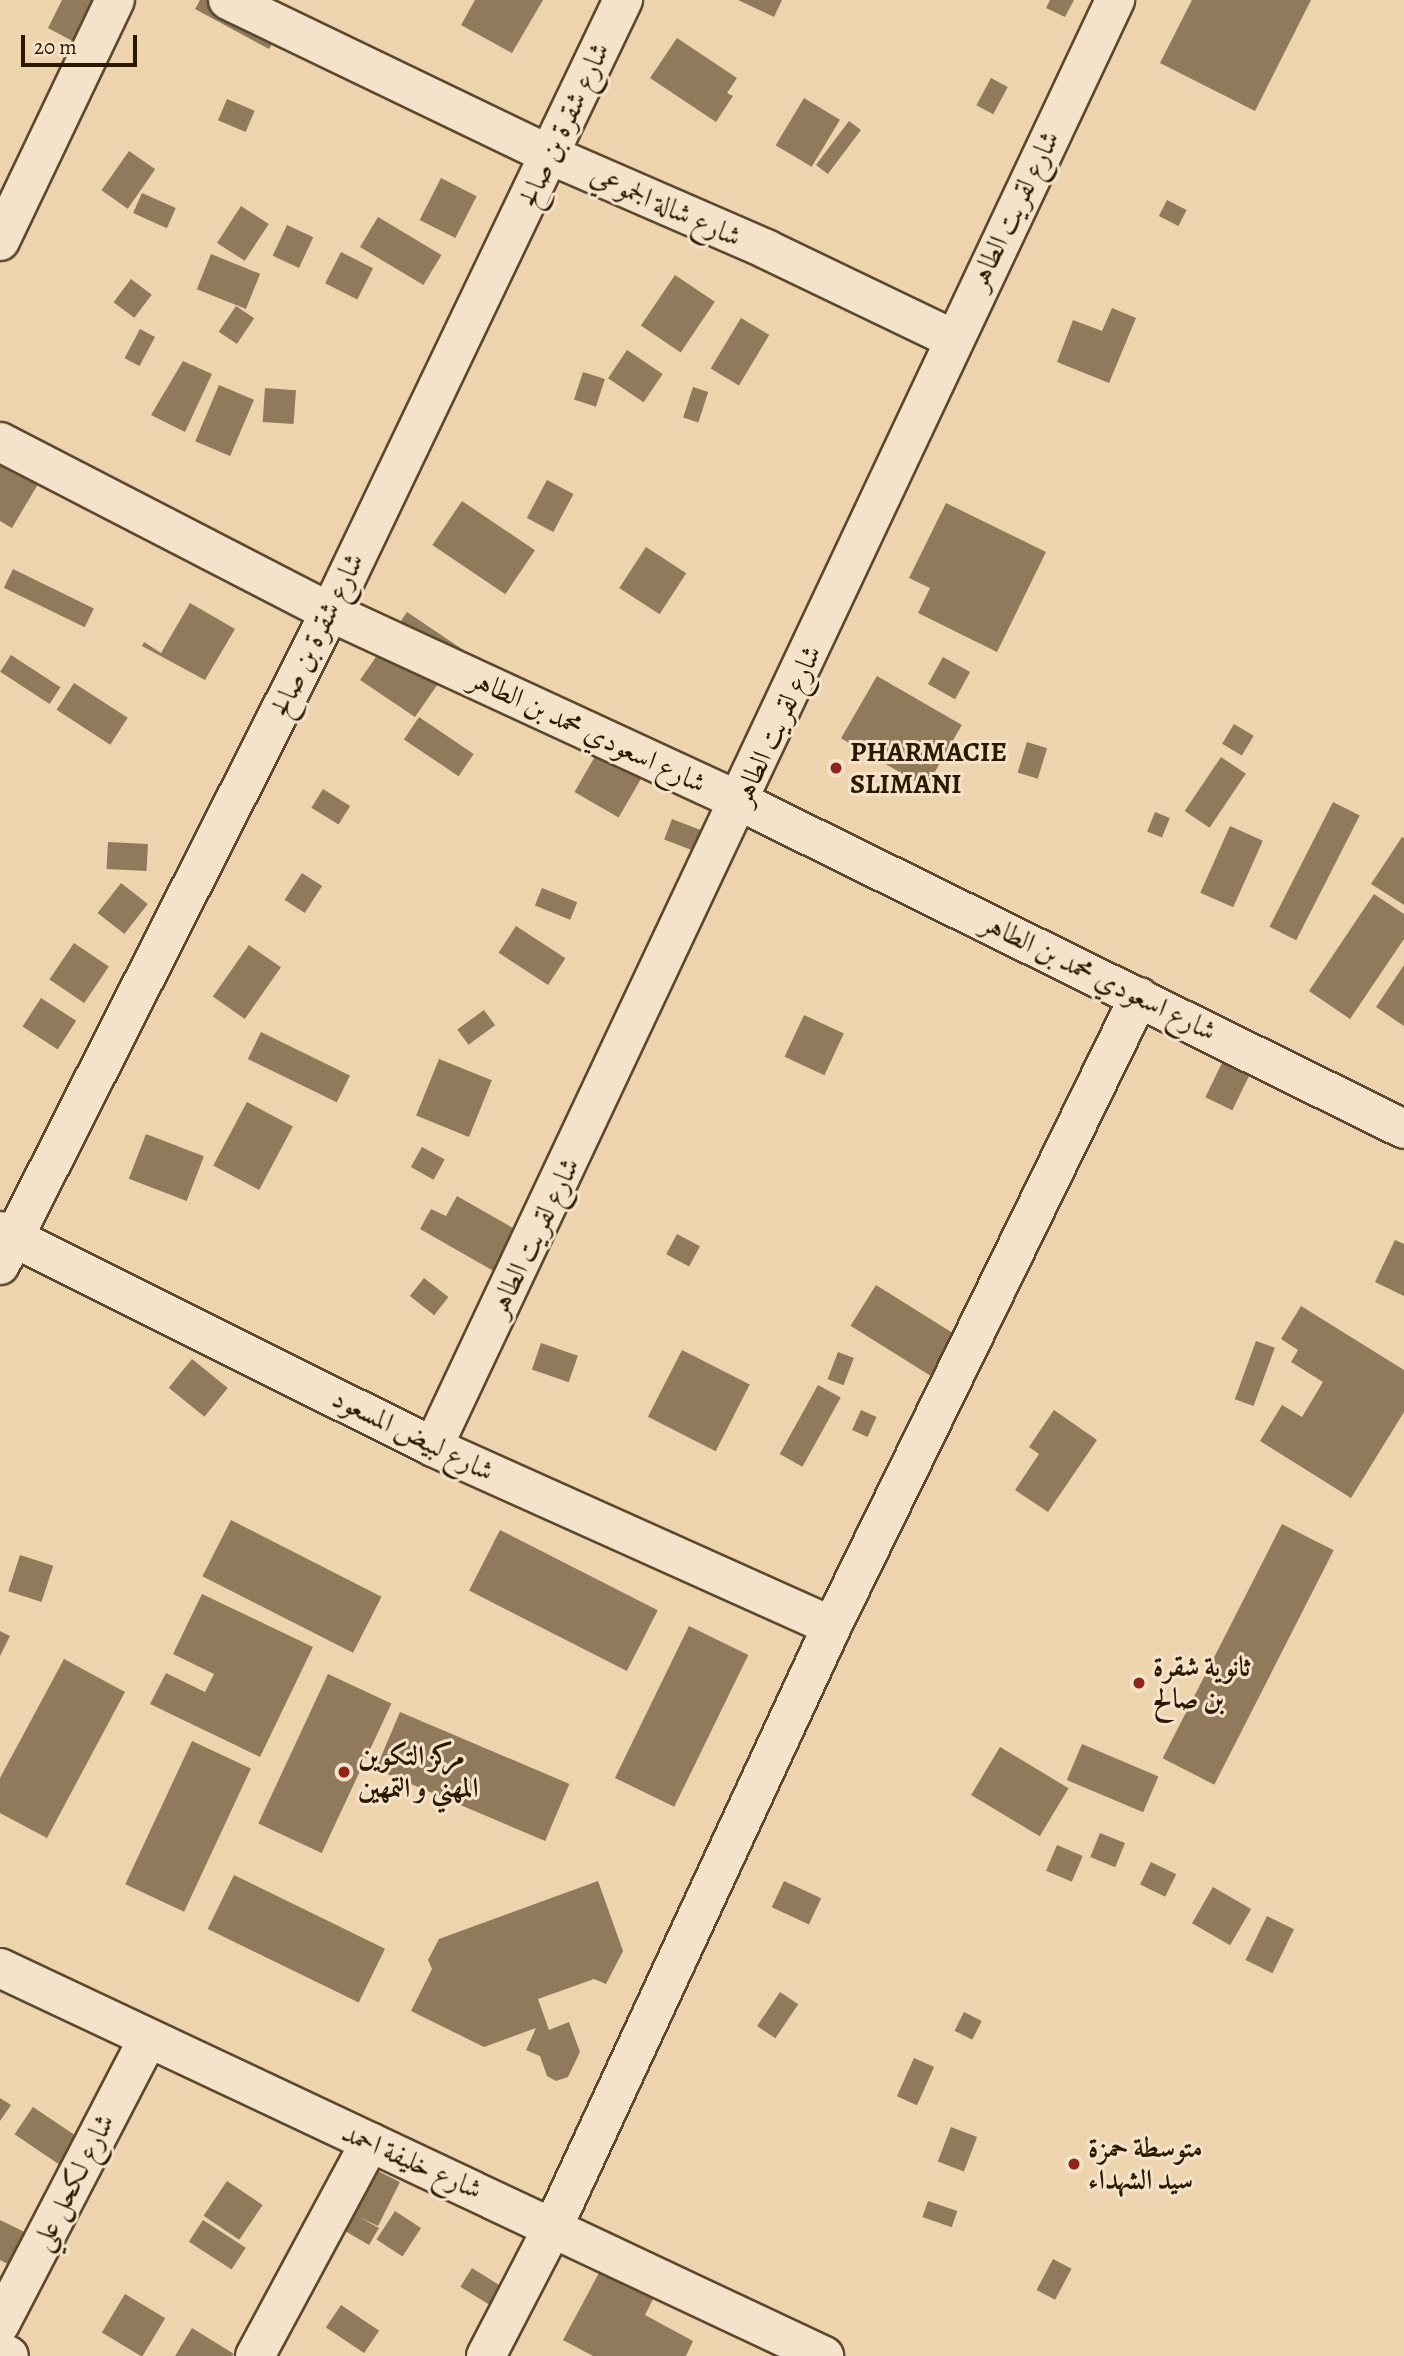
<!DOCTYPE html>
<html>
<head>
<meta charset="utf-8">
<style>
	body { margin:0 }
	#map { position:relative; width:1404px; height:2356px; overflow:hidden; background:#eed4ae; font-family:Alegreya,Amiri,serif }
	div>[style] { position:absolute }
	[style*='--x'] { left:calc(var(--x)*1px); top:calc(var(--y)*1px); width:calc(var(--w)*1px); rotate:calc(var(--a)*1deg) }
	.building>* { inset:0; background:#907a5b; transform-origin:0 0 }
	.roads { filter:drop-shadow(2px 0 #5c482d) drop-shadow(-2px 0 #5c482d) drop-shadow(0 2px #5c482d) drop-shadow(0 -2px #5c482d) }
	.minor>* { height:38px; margin:-19px; padding:0 19px; transform-origin:19px; border-radius:19px; background:#f4e3ca }
	.dots>* { width:19px; height:19px; translate:-50% -50%; box-sizing:border-box; border:4px solid #f4e3ca; border-radius:50% }
	span { translate:-50% -50%; white-space:nowrap; text-align:center; line-height:1.15; -webkit-text-stroke:6px #f4e3ca; paint-order:stroke }
	.street-label { font-size:28px; color:#2b1902 }
	.poi-label { font-size:28px; color:#2b1902; font-weight:700 }
	.left { translate:0 -50%; text-align:left }
	.scale { position:absolute; left:21px; top:35px; width:116px; height:32px; box-sizing:border-box; border:4px solid #2b1902; border-top:0; padding-left:9px; font-size:21px; line-height:24px; white-space:nowrap; color:#2b1902; -webkit-text-stroke:5px #f4e3ca; paint-order:stroke }
</style>
</head>
<body>
<div id="map">
	<div class="building">
		<div style="clip-path:polygon(62px 0,91px 0,118px 13px,80px 45px,48px 28px)"></div>
		<div style="clip-path:polygon(200px 0,225px 0,280px 30px,269px 49px,195px 9px)"></div>
		<div style="clip-path:polygon(475px 0,543px 0,512px 53px,461px 25px)"></div>
		<div style="clip-path:polygon(738px 0,782px 0,774px 17px)"></div>
		<div style="clip-path:polygon(1050px 0,1074px 0,1065px 17px,1046px 8px)"></div>
		<div style="clip-path:polygon(1192px 0,1311px 0,1255px 111px,1160px 63px)"></div>
		<div style="clip-path:polygon(677px 38px,737px 78px,727px 93px,733px 96px,716px 122px,650px 78px)"></div>
		<div style="left:991px;top:78px;width:19px;height:31px;rotate:28deg"></div>
		<div style="left:804px;top:98px;width:42px;height:55px;rotate:31deg"></div>
		<div style="left:227px;top:99px;width:30px;height:23px;rotate:23deg"></div>
		<div style="left:849px;top:121px;width:15px;height:55px;rotate:37deg"></div>
		<div style="left:129px;top:151px;width:32px;height:48px;rotate:35deg"></div>
		<div style="left:441px;top:178px;width:40px;height:47px;rotate:27deg"></div>
		<div style="left:142px;top:193px;width:37px;height:22px;rotate:24deg"></div>
		<div style="left:1167px;top:200px;width:22px;height:18px;rotate:27deg"></div>
		<div style="left:241px;top:206px;width:33px;height:44px;rotate:33deg"></div>
		<div style="left:378px;top:217px;width:74px;height:35px;rotate:31deg"></div>
		<div style="left:287px;top:225px;width:29px;height:34px;rotate:25deg"></div>
		<div style="left:341px;top:252px;width:36px;height:35px;rotate:27deg"></div>
		<div style="left:211px;top:254px;width:53px;height:38px;rotate:22deg"></div>
		<div style="left:675px;top:275px;width:48px;height:61px;rotate:34deg"></div>
		<div style="left:131px;top:279px;width:26px;height:29px;rotate:37deg"></div>
		<div style="left:236px;top:306px;width:22px;height:31px;rotate:34deg"></div>
		<div style="clip-path:polygon(1112px 308px,1136px 318px,1109px 383px,1057px 362px,1073px 320px,1102px 331px)"></div>
		<div style="left:741px;top:318px;width:33px;height:59px;rotate:31deg"></div>
		<div style="left:140px;top:329px;width:17px;height:33px;rotate:28deg"></div>
		<div style="left:627px;top:350px;width:43px;height:34px;rotate:34deg"></div>
		<div style="clip-path:polygon(183px 361px,212px 374px,185px 432px,151px 415px)"></div>
		<div style="left:583px;top:372px;width:23px;height:29px;rotate:18deg"></div>
		<div style="left:219px;top:385px;width:38px;height:61px;rotate:23deg"></div>
		<div style="left:693px;top:387px;width:16px;height:32px;rotate:18deg"></div>
		<div style="left:265px;top:388px;width:31px;height:34px;rotate:4deg"></div>
		<div style="clip-path:polygon(0 432px,51px 462px,12px 528px,0 521px)"></div>
		<div style="left:547px;top:480px;width:30px;height:43px;rotate:28deg"></div>
		<div style="left:462px;top:501px;width:88px;height:53px;rotate:34deg"></div>
		<div style="clip-path:polygon(946px 503px,1046px 552px,997px 652px,918px 613px,930px 588px,909px 578px)"></div>
		<div style="left:646px;top:547px;width:48px;height:49px;rotate:33deg"></div>
		<div style="left:13px;top:569px;width:90px;height:21px;rotate:26deg"></div>
		<div style="clip-path:polygon(190px 603px,235px 629px,205px 680px,142px 646px,144px 642px,161px 653px)"></div>
		<div style="clip-path:polygon(407px 612px,505px 678px,451px 665px,415px 717px,360px 680px)"></div>
		<div style="left:11px;top:655px;width:59px;height:20px;rotate:33deg"></div>
		<div style="left:943px;top:657px;width:31px;height:31px;rotate:29deg"></div>
		<div style="left:877px;top:676px;width:98px;height:72px;rotate:30deg"></div>
		<div style="left:74px;top:683px;width:64px;height:32px;rotate:33deg"></div>
		<div style="left:419px;top:717px;width:66px;height:27px;rotate:34deg"></div>
		<div style="left:1234px;top:724px;width:23px;height:23px;rotate:31deg"></div>
		<div style="left:1027px;top:742px;width:21px;height:32px;rotate:17deg"></div>
		<div style="left:601px;top:746px;width:51px;height:53px;rotate:30deg"></div>
		<div style="left:1221px;top:757px;width:30px;height:65px;rotate:34deg"></div>
		<div style="left:323px;top:789px;width:32px;height:22px;rotate:32deg"></div>
		<div style="left:1333px;top:802px;width:30px;height:140px;rotate:27deg"></div>
		<div style="left:1155px;top:812px;width:16px;height:21px;rotate:22deg"></div>
		<div style="left:672px;top:819px;width:44px;height:22px;rotate:21deg"></div>
		<div style="left:1230px;top:826px;width:36px;height:73px;rotate:24deg"></div>
		<div style="clip-path:polygon(1402px 837px,1404px 838px,1404px 905px,1371px 884px)"></div>
		<div style="left:108px;top:842px;width:40px;height:27px;rotate:3deg"></div>
		<div style="left:302px;top:873px;width:24px;height:32px;rotate:33deg"></div>
		<div style="left:121px;top:883px;width:34px;height:38px;rotate:38deg"></div>
		<div style="left:542px;top:888px;width:38px;height:19px;rotate:22deg"></div>
		<div style="clip-path:polygon(1374px 894px,1404px 914px,1404px 939px,1350px 1019px,1309px 991px)"></div>
		<div style="left:516px;top:926px;width:59px;height:32px;rotate:33deg"></div>
		<div style="left:74px;top:943px;width:42px;height:44px;rotate:34deg"></div>
		<div style="left:249px;top:945px;width:39px;height:63px;rotate:35deg"></div>
		<div style="clip-path:polygon(1404px 965px,1404px 1026px,1376px 1007px)"></div>
		<div style="left:41px;top:998px;width:42px;height:34px;rotate:33deg"></div>
		<div style="left:484px;top:1010px;width:19px;height:33px;rotate:54deg"></div>
		<div style="left:804px;top:1015px;width:44px;height:46px;rotate:25deg"></div>
		<div style="left:261px;top:1032px;width:99px;height:30px;rotate:26deg"></div>
		<div style="left:439px;top:1059px;width:57px;height:61px;rotate:22deg"></div>
		<div style="left:1222px;top:1063px;width:30px;height:38px;rotate:26deg"></div>
		<div style="left:247px;top:1102px;width:52px;height:72px;rotate:28deg"></div>
		<div style="left:146px;top:1134px;width:62px;height:48px;rotate:21deg"></div>
		<div style="left:422px;top:1147px;width:26px;height:23px;rotate:29deg"></div>
		<div style="clip-path:polygon(457px 1196px,520px 1232px,497px 1273px,420px 1229px,431px 1209px,446px 1216px)"></div>
		<div style="left:677px;top:1234px;width:26px;height:23px;rotate:28deg"></div>
		<div style="clip-path:polygon(1395px 1240px,1404px 1244px,1404px 1296px,1375px 1282px)"></div>
		<div style="left:424px;top:1278px;width:31px;height:23px;rotate:38deg"></div>
		<div style="left:876px;top:1285px;width:107px;height:48px;rotate:32deg"></div>
		<div style="clip-path:polygon(1301px 1306px,1404px 1370px,1404px 1412px,1351px 1498px,1260px 1441px,1282px 1405px,1302px 1417px,1323px 1382px,1291px 1362px,1298px 1350px,1281px 1339px)"></div>
		<div style="left:1256px;top:1341px;width:20px;height:62px;rotate:20deg"></div>
		<div style="left:541px;top:1343px;width:39px;height:28px;rotate:19deg"></div>
		<div style="left:682px;top:1350px;width:76px;height:75px;rotate:27deg"></div>
		<div style="left:838px;top:1352px;width:17px;height:29px;rotate:21deg"></div>
		<div style="left:192px;top:1359px;width:46px;height:37px;rotate:39deg"></div>
		<div style="left:818px;top:1385px;width:26px;height:79px;rotate:29deg"></div>
		<div style="left:861px;top:1410px;width:17px;height:22px;rotate:24deg"></div>
		<div style="clip-path:polygon(1054px 1410px,1097px 1440px,1048px 1512px,1015px 1490px,1039px 1454px,1029px 1447px)"></div>
		<div style="left:231px;top:1520px;width:169px;height:63px;rotate:27deg"></div>
		<div style="left:1282px;top:1524px;width:58px;height:263px;rotate:27deg"></div>
		<div style="left:500px;top:1530px;width:177px;height:68px;rotate:27deg"></div>
		<div style="left:20px;top:1555px;width:35px;height:38px;rotate:18deg"></div>
		<div style="clip-path:polygon(202px 1594px,313px 1647px,260px 1757px,150px 1704px,166px 1673px,205px 1692px,214px 1674px,173px 1654px)"></div>
		<div style="left:689px;top:1626px;width:66px;height:169px;rotate:26deg"></div>
		<div style="clip-path:polygon(0 1631px,10px 1636px,0 1656px)"></div>
		<div style="clip-path:polygon(64px 1659px,125px 1692px,47px 1838px,0 1813px,0 1778px)"></div>
		<div style="left:328px;top:1674px;width:70px;height:165px;rotate:25deg"></div>
		<div style="left:400px;top:1712px;width:184px;height:62px;rotate:23deg"></div>
		<div style="left:192px;top:1741px;width:65px;height:158px;rotate:25deg"></div>
		<div style="left:1082px;top:1744px;width:83px;height:39px;rotate:23deg"></div>
		<div style="left:1000px;top:1747px;width:80px;height:56px;rotate:31deg"></div>
		<div style="left:1100px;top:1833px;width:27px;height:26px;rotate:22deg"></div>
		<div style="left:1057px;top:1845px;width:28px;height:28px;rotate:23deg"></div>
		<div style="left:1151px;top:1862px;width:28px;height:25px;rotate:26deg"></div>
		<div style="left:234px;top:1875px;width:168px;height:60px;rotate:26deg"></div>
		<div style="clip-path:polygon(598px 1881px,623px 1951px,606px 1984px,594px 1979px,538px 1999px,549px 2030px,569px 2022px,580px 2052px,568px 2077px,556px 2081px,547px 2076px,540px 2056px,526px 2050px,536px 2028px,484px 2047px,411px 2011px,432px 1969px,428px 1960px,439px 1939px)"></div>
		<div style="left:784px;top:1881px;width:41px;height:29px;rotate:25deg"></div>
		<div style="left:1213px;top:1887px;width:44px;height:42px;rotate:30deg"></div>
		<div style="left:1267px;top:1916px;width:30px;height:49px;rotate:26deg"></div>
		<div style="left:780px;top:1992px;width:22px;height:41px;rotate:34deg"></div>
		<div style="left:964px;top:2012px;width:20px;height:21px;rotate:27deg"></div>
		<div style="left:914px;top:2058px;width:22px;height:42px;rotate:24deg"></div>
		<div style="clip-path:polygon(0 2098px,11px 2105px,0 2121px)"></div>
		<div style="left:33px;top:2107px;width:61px;height:33px;rotate:34deg"></div>
		<div style="left:951px;top:2127px;width:28px;height:37px;rotate:21deg"></div>
		<div style="clip-path:polygon(354px 2159px,400px 2182px,378px 2226px,359px 2217px,379px 2228px,369px 2245px,345px 2231px,354px 2214px,332px 2203px)"></div>
		<div style="left:227px;top:2181px;width:43px;height:42px;rotate:34deg"></div>
		<div style="left:928px;top:2201px;width:31px;height:17px;rotate:19deg"></div>
		<div style="left:395px;top:2211px;width:31px;height:34px;rotate:33deg"></div>
		<div style="clip-path:polygon(0 2220px,49px 2244px,32px 2276px,0 2260px)"></div>
		<div style="left:203px;top:2220px;width:51px;height:26px;rotate:33deg"></div>
		<div style="left:1053px;top:2259px;width:21px;height:35px;rotate:28deg"></div>
		<div style="left:472px;top:2268px;width:49px;height:22px;rotate:32deg"></div>
		<div style="clip-path:polygon(600px 2271px,653px 2299px,645px 2315px,693px 2341px,686px 2356px,593px 2356px,563px 2340px)"></div>
		<div style="left:125px;top:2294px;width:47px;height:45px;rotate:31deg"></div>
		<div style="left:341px;top:2305px;width:46px;height:27px;rotate:34deg"></div>
		<div style="clip-path:polygon(192px 2328px,234px 2354px,232px 2356px,175px 2356px)"></div>
	</div>
	<div class="roads">
		<div class="minor">
			<div style="--x:228;--y:0;--w:357;--a:25.7"></div>
			<div style="--x:550;--y:155;--w:236;--a:23.5"></div>
			<div style="--x:766;--y:249;--w:208;--a:25.7"></div>
			<div style="--x:0;--y:241;--w:267;--a:-64.5"></div>
			<div style="--x:0;--y:442;--w:371;--a:27.3"></div>
			<div style="--x:330;--y:612;--w:453;--a:24.8"></div>
			<div style="--x:741;--y:802;--w:739;--a:26.25"></div>
			<div style="--x:0;--y:1231;--w:484;--a:26.5"></div>
			<div style="--x:433;--y:1447;--w:437;--a:24.2"></div>
			<div style="--x:0;--y:1265;--w:732;--a:-63.19"></div>
			<div style="--x:330;--y:612;--w:679;--a:-64.42"></div>
			<div style="--x:433;--y:1447;--w:1600;--a:-64.76"></div>
			<div style="--x:0;--y:1968;--w:911;--a:25.21"></div>
			<div style="--x:0;--y:2324;--w:320;--a:-62.6"></div>
			<div style="--x:0;--y:2351;--w:10;--a:29"></div>
			<div style="--x:255;--y:2356;--w:243;--a:-61.7"></div>
			<div style="--x:486;--y:2356;--w:148;--a:-62.6"></div>
			<div style="--x:554;--y:2225;--w:660;--a:-65.1"></div>
			<div style="--x:832;--y:1626;--w:700;--a:-63.98"></div>
		</div>
	</div>
	<div class="dots">
		<div style="left:836px;top:768px;background:#8f2418"></div>
		<div style="left:1139px;top:1683px;background:#8f2418"></div>
		<div style="left:344px;top:1772px;background:#8f2418"></div>
		<div style="left:1074px;top:2164px;background:#8f2418"></div>
	</div>
	<div class="street-label">
		<span style="left:564px;top:125px;rotate:-65deg">شارع شقرة بن صالح</span>
		<span style="left:666px;top:206px;rotate:24deg">شارع شالة الجموعي</span>
		<span style="left:1014px;top:210px;rotate:-64deg">شارع لقريت الطاهر</span>
		<span style="left:317px;top:635px;rotate:-64deg">شارع شقرة بن صالح</span>
		<span style="left:777px;top:725px;rotate:-65deg">شارع لقريت الطاهر</span>
		<span style="left:588px;top:731px;rotate:25deg">شارع اسعودي محمد بن الطاهر</span>
		<span style="left:1099px;top:977px;rotate:26deg">شارع اسعودي محمد بن الطاهر</span>
		<span style="left:534px;top:1237px;rotate:-64deg">شارع لقريت الطاهر</span>
		<span style="left:413px;top:1435px;rotate:26deg">شارع لبيض المسعود</span>
		<span style="left:412px;top:2161px;rotate:24deg">شارع خليفة احمد</span>
		<span style="left:73px;top:2182px;rotate:-63deg">شارع لكحل علي</span>
	</div>
	<div class="poi-label">
		<span class="left" style="left:850px;top:768px">PHARMACIE<br>SLIMANI</span>
		<span class="left" style="left:1153px;top:1683px">ثانوية شقرة<br>بن صالح</span>
		<span class="left" style="left:358px;top:1772px">مركز التكوين<br>المهني و التمهين</span>
		<span class="left" style="left:1088px;top:2164px">متوسطة حمزة<br>سيد الشهداء</span>
	</div>
	<div class="scale">20 m</div>
</div>
</body>
</html>
